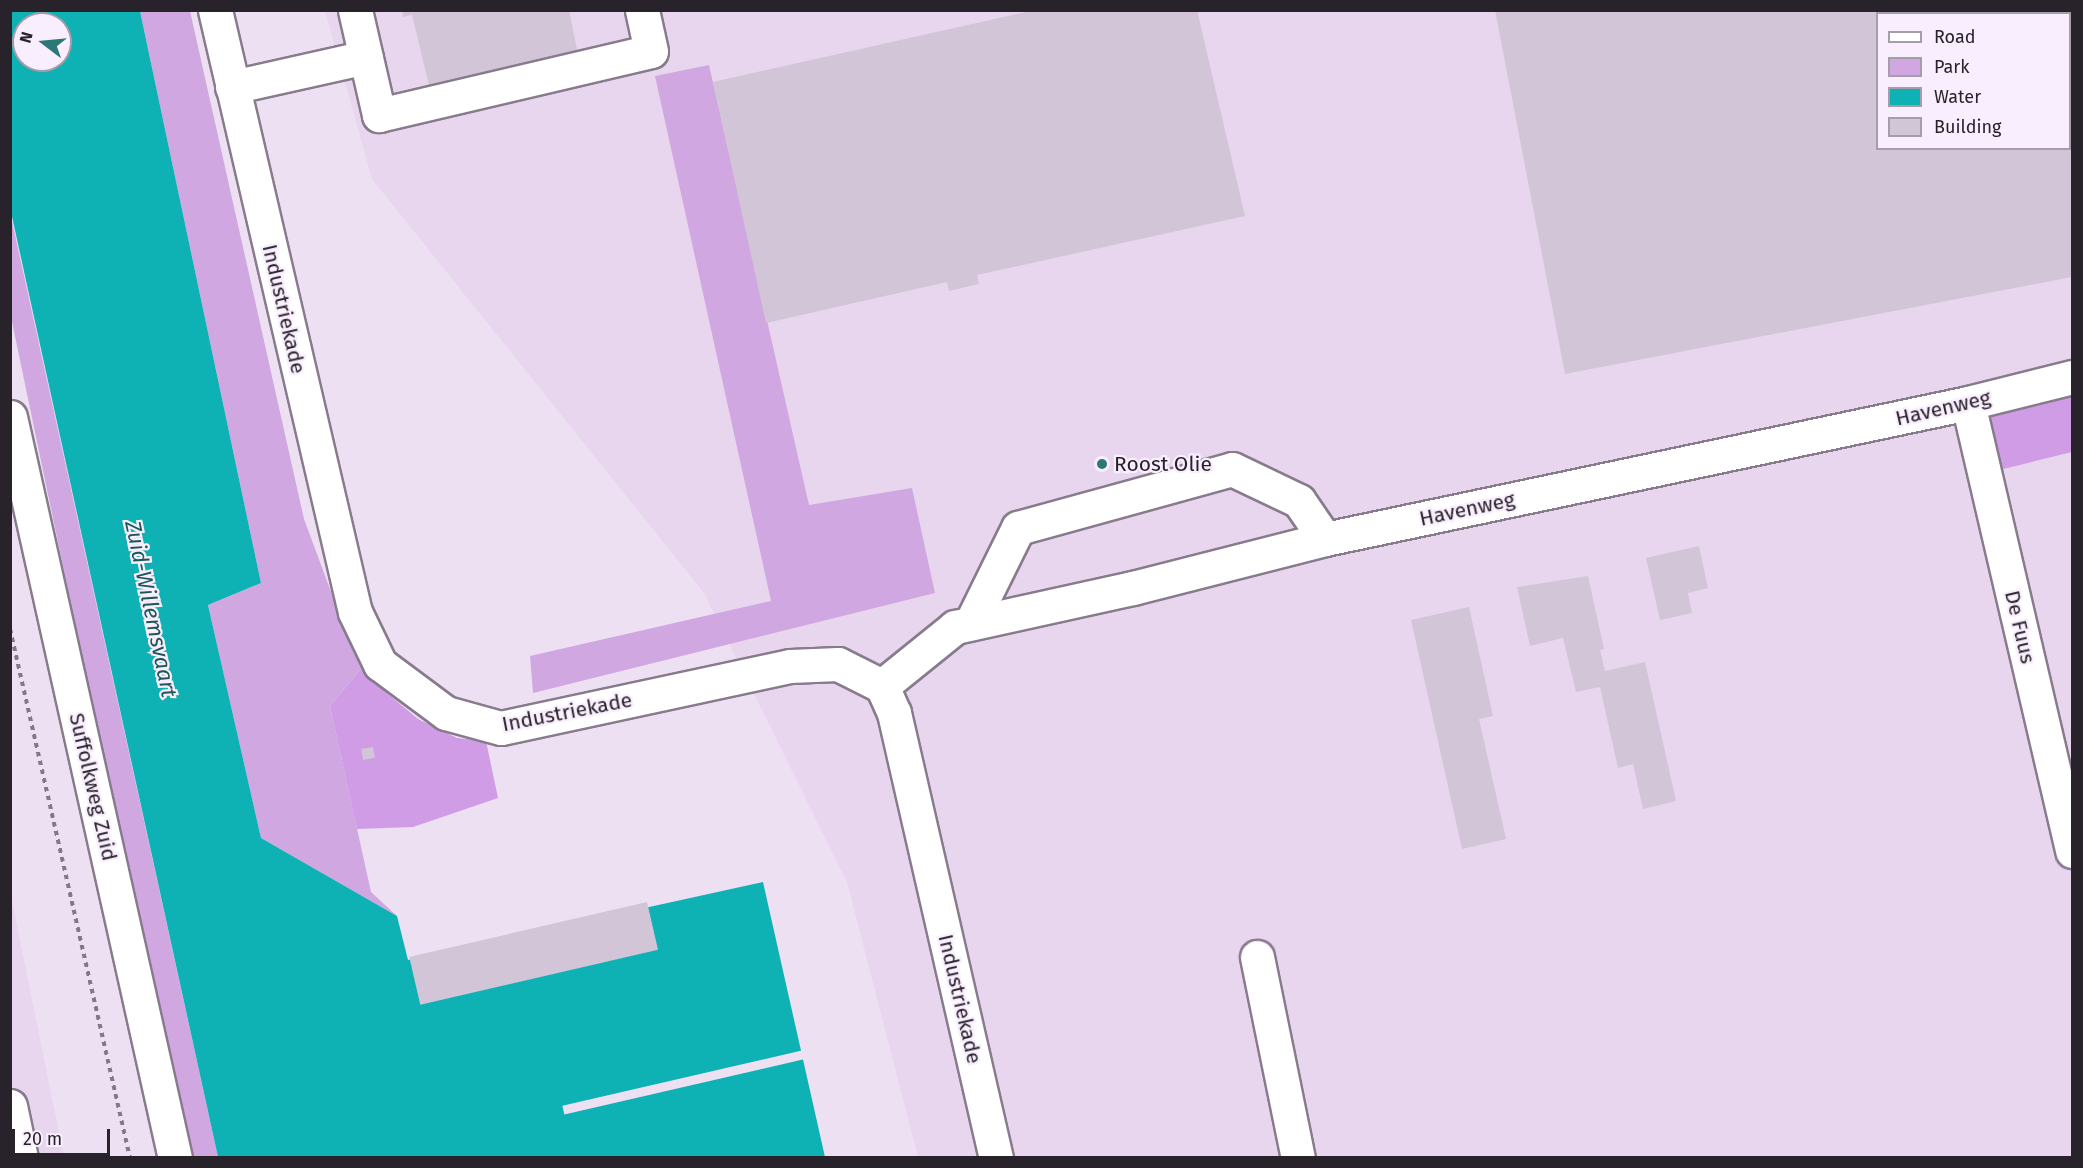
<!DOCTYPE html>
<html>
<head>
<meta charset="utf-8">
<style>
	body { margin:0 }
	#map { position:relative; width:2083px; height:1168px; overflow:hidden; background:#ede0f2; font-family:"Fira Sans",sans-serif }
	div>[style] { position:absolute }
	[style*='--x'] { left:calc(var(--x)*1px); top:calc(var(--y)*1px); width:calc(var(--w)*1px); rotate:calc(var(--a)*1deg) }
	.built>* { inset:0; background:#e8d6ef }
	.green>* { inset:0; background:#d1a7e1 }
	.forest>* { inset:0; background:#d09ce5 }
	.water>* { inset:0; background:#0fb2b4 }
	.pier>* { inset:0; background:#ede0f2; transform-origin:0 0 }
	.building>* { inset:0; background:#d2c5d7; transform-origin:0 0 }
	.path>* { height:4px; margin-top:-2px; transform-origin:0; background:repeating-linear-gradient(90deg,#827985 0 4.5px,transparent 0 9px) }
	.roads { filter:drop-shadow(2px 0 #877b8c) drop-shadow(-2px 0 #877b8c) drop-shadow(0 2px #877b8c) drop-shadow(0 -2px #877b8c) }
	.minor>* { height:33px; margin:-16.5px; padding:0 16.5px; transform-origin:16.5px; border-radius:16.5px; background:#fff }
	.major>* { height:33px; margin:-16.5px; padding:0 16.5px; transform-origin:16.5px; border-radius:16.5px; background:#fff }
	.dots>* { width:16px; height:16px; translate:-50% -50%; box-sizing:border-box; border:3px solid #f9eefd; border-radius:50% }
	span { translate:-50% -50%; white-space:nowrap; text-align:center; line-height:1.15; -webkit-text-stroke:4.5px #f9eefd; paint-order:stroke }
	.street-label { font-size:21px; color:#28232a }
	.poi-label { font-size:21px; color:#28232a }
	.left { translate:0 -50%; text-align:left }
	.water-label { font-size:22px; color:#1c5656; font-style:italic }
	.frame { position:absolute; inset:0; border:12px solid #28232a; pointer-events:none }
	.legend { position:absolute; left:1876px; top:12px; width:195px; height:138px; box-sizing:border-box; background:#f9eefd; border:2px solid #a59da9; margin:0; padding:8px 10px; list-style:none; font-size:18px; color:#28232a }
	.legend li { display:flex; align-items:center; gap:12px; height:30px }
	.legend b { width:30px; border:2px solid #a59da9 }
	.north { position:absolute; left:12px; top:12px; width:60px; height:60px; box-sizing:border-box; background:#f9eefd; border:2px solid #a59da9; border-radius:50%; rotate:286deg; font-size:16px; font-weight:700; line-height:24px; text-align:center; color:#28232a }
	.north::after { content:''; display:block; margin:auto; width:21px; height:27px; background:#2d7777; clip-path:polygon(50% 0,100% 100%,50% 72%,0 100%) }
	.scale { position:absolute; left:12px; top:1129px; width:98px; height:27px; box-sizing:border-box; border:3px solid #28232a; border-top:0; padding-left:8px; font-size:18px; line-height:21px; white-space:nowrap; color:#28232a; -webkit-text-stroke:4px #f9eefd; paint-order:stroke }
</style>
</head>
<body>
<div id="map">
	<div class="built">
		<div style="clip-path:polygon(evenodd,325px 11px,2072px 11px,2072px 1157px,918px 1157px,847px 882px,704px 593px,372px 179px,325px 11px,1878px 14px,2070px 14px,2070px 148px,1878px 148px,1878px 14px)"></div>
		<div style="clip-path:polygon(11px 896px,64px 1157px,11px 1157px)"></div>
	</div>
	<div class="green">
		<div style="clip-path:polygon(140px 11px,190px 11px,304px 519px,353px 651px,364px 665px,330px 706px,371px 892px,397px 916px,261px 838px,208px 605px,261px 583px)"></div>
		<div style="clip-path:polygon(709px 65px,809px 505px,912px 488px,935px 593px,533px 693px,530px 656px,771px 601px,655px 76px)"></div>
		<div style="clip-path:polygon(10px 212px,218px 1157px,189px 1157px,166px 1060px,11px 317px)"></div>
	</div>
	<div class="forest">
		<div style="clip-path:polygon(2072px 396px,2072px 452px,1995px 471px,1983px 416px)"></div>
		<div style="clip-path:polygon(364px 665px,382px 689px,418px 719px,457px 738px,486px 741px,498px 798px,413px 827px,357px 829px,330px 706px)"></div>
	</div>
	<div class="water">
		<div style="clip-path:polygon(evenodd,10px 11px,140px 11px,261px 583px,208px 605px,261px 838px,397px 916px,408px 960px,763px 882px,825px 1157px,218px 1157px,11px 212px,10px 11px,24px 24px,60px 24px,60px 60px,24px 60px,24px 24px)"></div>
	</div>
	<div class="pier">
		<div style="left:804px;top:1050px;width:9px;height:248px;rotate:77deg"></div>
	</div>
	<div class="building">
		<div style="clip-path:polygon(402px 10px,569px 10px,579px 59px,429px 85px,412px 15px,403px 17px)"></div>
		<div style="clip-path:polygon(1035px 10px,1197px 10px,1245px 216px,977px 275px,979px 284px,949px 291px,947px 282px,766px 323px,713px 82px)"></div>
		<div style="clip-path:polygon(evenodd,1495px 10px,2072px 10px,2072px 277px,1565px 374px,1495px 10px,1878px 14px,2070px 14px,2070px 148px,1878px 148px,1878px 14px)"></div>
		<div style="clip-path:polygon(1699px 546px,1708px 588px,1688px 593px,1692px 613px,1660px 620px,1646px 558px)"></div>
		<div style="clip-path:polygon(1588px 576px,1604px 649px,1600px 650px,1605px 671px,1645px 662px,1676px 801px,1643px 809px,1633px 764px,1618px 768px,1600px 687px,1576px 692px,1563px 638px,1530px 646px,1517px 587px)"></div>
		<div style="clip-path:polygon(1469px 607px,1493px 716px,1479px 719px,1506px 839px,1462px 849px,1411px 620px)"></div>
		<div style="left:373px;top:747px;width:11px;height:12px;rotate:80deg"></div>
		<div style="left:647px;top:902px;width:49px;height:244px;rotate:77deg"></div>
	</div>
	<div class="path">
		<div style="--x:10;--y:629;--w:542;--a:77.22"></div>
	</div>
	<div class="roads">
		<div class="minor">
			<div style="--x:215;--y:10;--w:618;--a:76.91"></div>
			<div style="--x:355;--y:612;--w:58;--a:64.3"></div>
			<div style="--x:380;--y:664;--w:82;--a:36.6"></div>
			<div style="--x:446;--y:713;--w:57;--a:15.3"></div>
			<div style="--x:501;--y:728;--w:296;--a:-12.1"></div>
			<div style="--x:790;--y:666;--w:48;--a:-2.4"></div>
			<div style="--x:838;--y:664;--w:49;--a:26.6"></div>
			<div style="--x:882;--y:686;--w:30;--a:66"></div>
			<div style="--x:894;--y:713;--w:457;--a:77.1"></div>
			<div style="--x:355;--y:10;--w:108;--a:77.1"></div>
			<div style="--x:379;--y:115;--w:279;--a:-13.2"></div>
			<div style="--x:651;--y:51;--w:42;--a:-102.4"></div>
			<div style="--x:232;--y:87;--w:137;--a:-12.6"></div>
			<div style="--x:1968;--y:403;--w:460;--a:76.9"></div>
			<div style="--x:971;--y:623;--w:106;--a:-63.7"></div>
			<div style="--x:1018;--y:528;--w:222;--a:-15.4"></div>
			<div style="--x:1232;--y:469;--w:74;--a:25.5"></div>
			<div style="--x:1299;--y:501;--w:46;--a:55.6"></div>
			<div style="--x:882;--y:686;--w:94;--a:-38.9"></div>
			<div style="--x:955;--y:627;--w:182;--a:-12.4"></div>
			<div style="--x:1133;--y:588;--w:198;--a:-14.3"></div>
			<div style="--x:1325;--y:539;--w:657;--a:-11.94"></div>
			<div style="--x:1968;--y:403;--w:107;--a:-14"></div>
			<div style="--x:1257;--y:957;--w:205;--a:78.5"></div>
			<div style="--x:10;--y:1106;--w:53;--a:78.1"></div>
		</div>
		<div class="major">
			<div style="--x:10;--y:417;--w:759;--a:77.45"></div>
		</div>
	</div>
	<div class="dots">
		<div style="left:1102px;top:464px;background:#2d7777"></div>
	</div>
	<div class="street-label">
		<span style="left:284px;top:309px;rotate:77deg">Industriekade</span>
		<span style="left:1943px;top:408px;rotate:-13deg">Havenweg</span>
		<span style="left:1467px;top:509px;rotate:-12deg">Havenweg</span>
		<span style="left:2020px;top:627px;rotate:77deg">De Fuus</span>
		<span style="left:567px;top:712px;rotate:-11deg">Industriekade</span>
		<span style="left:93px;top:787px;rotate:77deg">Suffolkweg Zuid</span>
		<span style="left:960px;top:999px;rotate:77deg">Industriekade</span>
	</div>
	<div class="poi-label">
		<span class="left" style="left:1114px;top:464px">Roost Olie</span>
	</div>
	<div class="water-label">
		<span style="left:151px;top:609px;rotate:78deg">Zuid-Willemsvaart</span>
	</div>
	<div class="frame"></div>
	<ul class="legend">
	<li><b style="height:8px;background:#fff"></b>Road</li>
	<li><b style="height:16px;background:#d1a7e1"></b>Park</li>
	<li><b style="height:16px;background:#0fb2b4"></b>Water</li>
	<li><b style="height:16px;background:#d2c5d7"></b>Building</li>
	</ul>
	<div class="north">N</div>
	<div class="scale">20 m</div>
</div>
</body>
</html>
